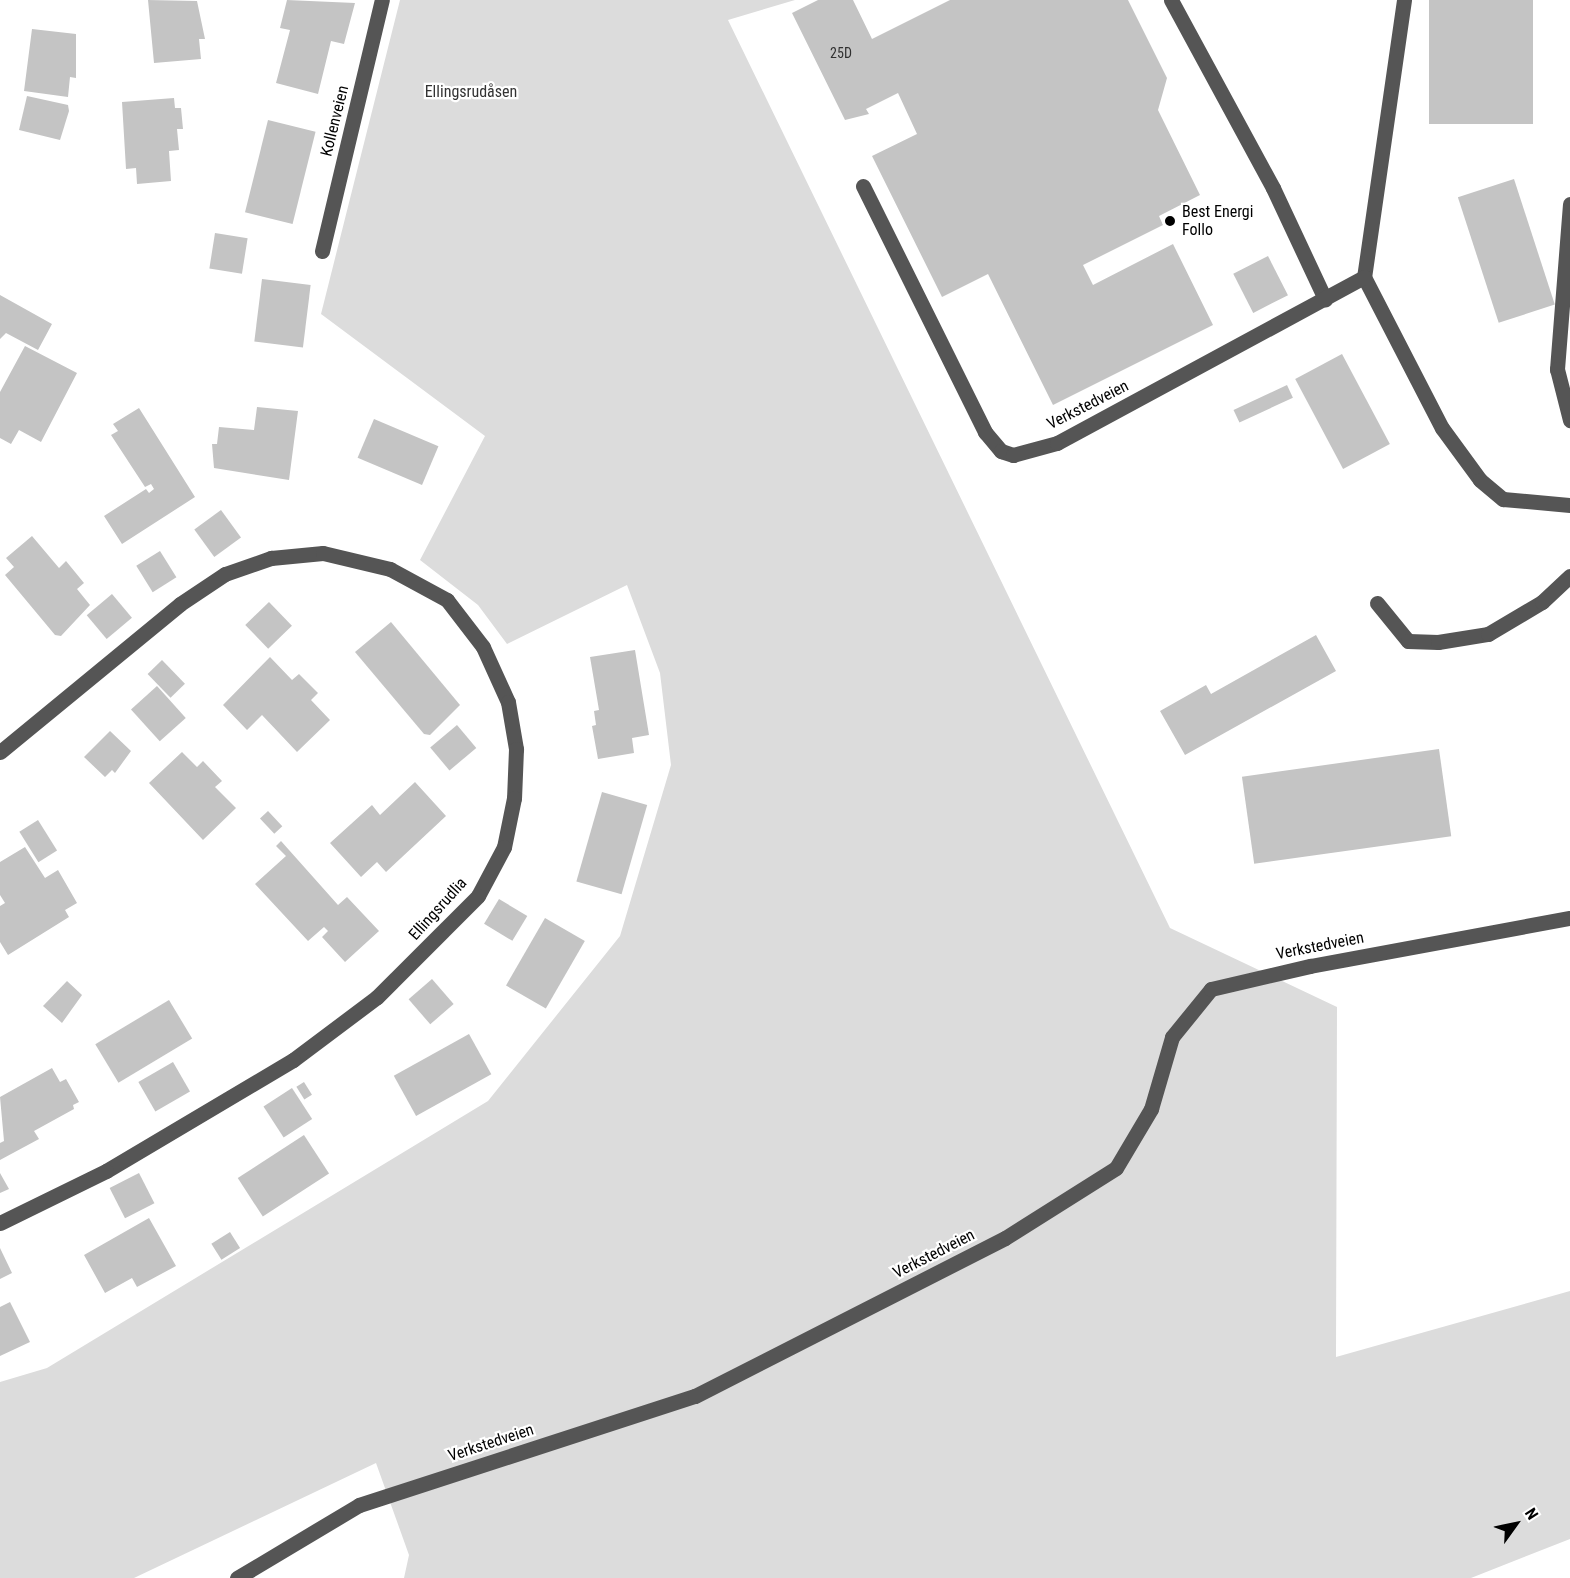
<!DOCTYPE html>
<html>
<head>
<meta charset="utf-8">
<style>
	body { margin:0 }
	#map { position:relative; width:1570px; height:1578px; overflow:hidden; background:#fff; font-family:"Roboto Condensed",sans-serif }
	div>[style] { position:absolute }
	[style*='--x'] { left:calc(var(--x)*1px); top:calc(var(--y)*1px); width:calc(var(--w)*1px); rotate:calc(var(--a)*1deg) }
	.green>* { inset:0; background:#dcdcdc }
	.building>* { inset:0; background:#c4c4c4; transform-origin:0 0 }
	.minor>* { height:15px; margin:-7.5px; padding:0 7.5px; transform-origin:7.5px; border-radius:7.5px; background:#555 }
	.dots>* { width:16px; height:16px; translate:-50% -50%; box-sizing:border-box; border:3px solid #fff; border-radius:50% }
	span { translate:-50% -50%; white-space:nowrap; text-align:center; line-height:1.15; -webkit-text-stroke:4.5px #fff; paint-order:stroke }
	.number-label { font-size:14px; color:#313131 }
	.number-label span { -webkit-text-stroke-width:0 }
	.park-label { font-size:16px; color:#333 }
	.street-label { font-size:16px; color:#000 }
	.poi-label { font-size:16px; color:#000 }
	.left { translate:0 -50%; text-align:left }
	.north { position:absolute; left:1486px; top:1494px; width:60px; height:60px; -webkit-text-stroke:4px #fff; paint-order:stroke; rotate:57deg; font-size:16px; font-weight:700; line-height:24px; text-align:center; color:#000 }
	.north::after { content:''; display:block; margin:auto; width:21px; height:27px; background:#000; clip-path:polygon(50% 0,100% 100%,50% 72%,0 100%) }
</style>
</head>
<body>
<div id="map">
	<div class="green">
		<div style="clip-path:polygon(400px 0,795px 0,728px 20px,1170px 928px,1337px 1007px,1336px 1357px,1570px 1291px,1570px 1539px,1471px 1578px,404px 1578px,409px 1555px,376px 1463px,134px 1578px,0 1578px,0 1382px,47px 1368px,488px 1101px,620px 936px,671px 765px,660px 673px,627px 585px,507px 644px,478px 605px,420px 560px,485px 436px,321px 314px)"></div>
	</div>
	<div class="building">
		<div style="clip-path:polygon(148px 0,197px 1px,205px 39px,199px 39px,201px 59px,154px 63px)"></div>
		<div style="clip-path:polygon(287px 0,355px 3px,344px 44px,331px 41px,318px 94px,276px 83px,290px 30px,280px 28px)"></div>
		<div style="clip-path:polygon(818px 0,853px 0,872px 39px,950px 0,1128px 0,1167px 78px,1158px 110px,1200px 195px,1159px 216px,1163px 225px,1083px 265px,1093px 285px,1173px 244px,1213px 325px,1053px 405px,988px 274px,942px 297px,872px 156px,917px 134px,898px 93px,866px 109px,869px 114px,845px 120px,792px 13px)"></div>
		<div style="left:1429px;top:0;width:104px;height:124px"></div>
		<div style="clip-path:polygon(32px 29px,76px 34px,76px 78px,70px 77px,68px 97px,24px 91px)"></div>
		<div style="clip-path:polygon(27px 96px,68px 105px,69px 111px,60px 140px,19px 130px)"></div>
		<div style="clip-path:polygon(174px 98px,175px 108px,181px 108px,183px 129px,177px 129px,179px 150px,169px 151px,171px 181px,137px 184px,136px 168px,126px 169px,122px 102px)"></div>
		<div style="left:268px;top:120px;width:49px;height:95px;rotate:14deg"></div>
		<div style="left:1514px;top:179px;width:132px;height:59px;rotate:72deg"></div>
		<div style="left:215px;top:233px;width:33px;height:36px;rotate:9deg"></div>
		<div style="left:1268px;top:256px;width:44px;height:39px;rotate:63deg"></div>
		<div style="left:262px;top:279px;width:49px;height:63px;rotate:7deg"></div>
		<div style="clip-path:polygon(0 295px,52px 324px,38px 350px,6px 333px,0 339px)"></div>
		<div style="clip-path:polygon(25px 346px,77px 373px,41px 442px,19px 430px,11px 444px,0 438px,0 392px)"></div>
		<div style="left:1342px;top:354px;width:102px;height:53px;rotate:62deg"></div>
		<div style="left:1287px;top:385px;width:14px;height:59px;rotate:65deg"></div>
		<div style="clip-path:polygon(257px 407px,298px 411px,289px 480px,214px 468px,212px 444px,217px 444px,219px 427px,254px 430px)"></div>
		<div style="clip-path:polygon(139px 408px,195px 497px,122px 544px,104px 516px,146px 489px,149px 493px,154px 489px,151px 484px,145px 487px,111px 435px,118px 431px,113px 424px)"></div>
		<div style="left:374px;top:419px;width:70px;height:42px;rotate:23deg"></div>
		<div style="left:221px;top:510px;width:34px;height:33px;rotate:54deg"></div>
		<div style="clip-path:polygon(32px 536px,59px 568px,66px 561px,84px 583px,77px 589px,90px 605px,61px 636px,55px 635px,5px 575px,14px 567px,6px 558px)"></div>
		<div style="left:160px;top:551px;width:31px;height:28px;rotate:58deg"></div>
		<div style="left:112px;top:594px;width:31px;height:33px;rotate:50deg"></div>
		<div style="left:269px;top:602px;width:33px;height:33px;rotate:46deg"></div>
		<div style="clip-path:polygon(391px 622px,460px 705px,430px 735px,424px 734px,355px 652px)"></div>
		<div style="clip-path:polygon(1316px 635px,1336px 671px,1185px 755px,1160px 711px,1206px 685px,1211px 694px)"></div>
		<div style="clip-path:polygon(635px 650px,649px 735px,632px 738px,634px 753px,598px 759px,592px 726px,596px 725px,594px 711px,599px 710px,590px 657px)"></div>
		<div style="clip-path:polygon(270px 657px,292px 680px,299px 674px,318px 693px,311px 700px,330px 720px,297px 752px,262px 715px,247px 730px,223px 705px)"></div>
		<div style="left:162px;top:660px;width:33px;height:20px;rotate:46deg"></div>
		<div style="left:157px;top:686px;width:43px;height:35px;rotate:48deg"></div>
		<div style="left:457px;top:725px;width:30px;height:35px;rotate:50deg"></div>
		<div style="clip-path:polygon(110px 731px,131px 751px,115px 773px,112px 770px,105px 777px,84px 757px)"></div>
		<div style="left:1439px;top:749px;width:88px;height:199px;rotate:82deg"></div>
		<div style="clip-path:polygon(182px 752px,197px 767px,203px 761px,222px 781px,215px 787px,236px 808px,203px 840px,149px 783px)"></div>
		<div style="clip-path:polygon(415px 782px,446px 816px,386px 872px,377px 862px,361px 877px,330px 843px,372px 805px,380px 815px)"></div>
		<div style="left:602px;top:792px;width:47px;height:93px;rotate:16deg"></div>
		<div style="left:268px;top:811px;width:21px;height:11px;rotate:47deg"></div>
		<div style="left:38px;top:820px;width:36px;height:22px;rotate:58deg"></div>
		<div style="clip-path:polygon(281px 841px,338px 905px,347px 897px,379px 931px,345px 962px,322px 937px,328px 931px,324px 927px,308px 941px,255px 884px,286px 856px,276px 846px)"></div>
		<div style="clip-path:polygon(25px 847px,45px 878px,58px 870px,77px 903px,65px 910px,69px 917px,8px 955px,0 942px,0 906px,5px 903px,0 895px,0 862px)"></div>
		<div style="left:499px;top:899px;width:33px;height:29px;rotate:31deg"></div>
		<div style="left:545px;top:918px;width:46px;height:78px;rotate:30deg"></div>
		<div style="left:432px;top:979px;width:33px;height:31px;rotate:49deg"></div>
		<div style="clip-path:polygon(67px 981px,82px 995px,62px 1023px,43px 1006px)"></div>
		<div style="left:169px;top:1000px;width:45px;height:86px;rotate:59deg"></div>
		<div style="left:469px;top:1034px;width:46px;height:86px;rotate:61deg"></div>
		<div style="left:173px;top:1062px;width:34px;height:40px;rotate:60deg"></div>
		<div style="clip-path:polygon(52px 1068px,60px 1082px,66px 1079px,79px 1102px,73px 1105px,74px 1109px,34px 1131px,39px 1139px,0 1160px,0 1143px,4px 1141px,0 1097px)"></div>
		<div style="left:304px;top:1082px;width:15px;height:9px;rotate:58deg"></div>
		<div style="left:292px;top:1088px;width:37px;height:34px;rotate:57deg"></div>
		<div style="left:304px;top:1135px;width:46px;height:79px;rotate:57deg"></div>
		<div style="clip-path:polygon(0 1173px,9px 1189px,0 1193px)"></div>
		<div style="left:139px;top:1173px;width:34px;height:33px;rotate:63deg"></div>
		<div style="clip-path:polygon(149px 1218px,176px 1266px,137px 1287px,132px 1278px,105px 1293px,84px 1255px)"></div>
		<div style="left:230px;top:1232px;width:19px;height:22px;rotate:58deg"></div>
		<div style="clip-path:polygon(0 1248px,12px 1273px,0 1279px)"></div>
		<div style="clip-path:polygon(10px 1302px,30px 1342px,0 1356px,0 1307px)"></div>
	</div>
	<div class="minor">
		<div style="--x:1171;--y:0;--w:214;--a:61.5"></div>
		<div style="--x:1273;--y:188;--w:123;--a:64.9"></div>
		<div style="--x:1404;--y:0;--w:280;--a:98.2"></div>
		<div style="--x:1364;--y:277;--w:170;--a:62.7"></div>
		<div style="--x:1442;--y:428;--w:64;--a:53.8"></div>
		<div style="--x:1480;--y:480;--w:30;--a:40"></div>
		<div style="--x:1503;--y:499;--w:67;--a:5.1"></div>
		<div style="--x:863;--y:186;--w:275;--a:63.6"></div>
		<div style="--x:985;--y:432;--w:25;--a:50"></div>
		<div style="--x:1001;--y:451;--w:13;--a:18"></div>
		<div style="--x:1013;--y:455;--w:46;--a:-15.3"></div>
		<div style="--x:1057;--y:443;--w:349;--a:-28.4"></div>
		<div style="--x:1570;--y:204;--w:166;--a:94.5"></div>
		<div style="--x:1557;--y:369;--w:53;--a:75.7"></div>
		<div style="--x:322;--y:251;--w:258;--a:-76.6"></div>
		<div style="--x:1377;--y:603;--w:49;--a:50.8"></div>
		<div style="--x:1408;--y:641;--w:30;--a:2"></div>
		<div style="--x:1438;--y:642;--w:51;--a:-9.1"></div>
		<div style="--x:1488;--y:634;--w:63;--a:-30.7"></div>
		<div style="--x:1542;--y:602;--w:38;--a:-43"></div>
		<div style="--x:0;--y:752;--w:233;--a:-39.4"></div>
		<div style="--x:180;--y:604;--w:54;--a:-33.7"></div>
		<div style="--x:225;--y:574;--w:49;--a:-19.2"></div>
		<div style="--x:271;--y:558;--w:52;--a:-5.5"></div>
		<div style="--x:323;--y:553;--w:69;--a:13.4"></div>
		<div style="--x:390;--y:569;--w:65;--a:28.5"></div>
		<div style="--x:447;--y:600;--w:59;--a:52.5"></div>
		<div style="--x:483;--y:647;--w:60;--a:65.6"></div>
		<div style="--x:508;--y:702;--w:48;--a:80.3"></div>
		<div style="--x:516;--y:749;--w:49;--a:92.3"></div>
		<div style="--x:514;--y:798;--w:50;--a:101.5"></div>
		<div style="--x:504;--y:847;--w:55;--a:118"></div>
		<div style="--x:478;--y:896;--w:143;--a:135"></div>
		<div style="--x:377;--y:997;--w:105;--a:143.1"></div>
		<div style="--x:293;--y:1060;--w:217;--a:149.3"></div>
		<div style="--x:106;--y:1171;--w:118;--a:153.9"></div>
		<div style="--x:237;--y:1578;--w:142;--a:-30.9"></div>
		<div style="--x:359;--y:1505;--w:353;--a:-18"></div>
		<div style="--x:695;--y:1396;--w:348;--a:-27"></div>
		<div style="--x:1005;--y:1238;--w:131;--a:-32.2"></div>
		<div style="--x:1116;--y:1168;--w:69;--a:-59.3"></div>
		<div style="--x:1151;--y:1109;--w:75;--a:-73.7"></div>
		<div style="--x:1172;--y:1037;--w:62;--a:-50.9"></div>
		<div style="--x:1211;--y:989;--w:102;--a:-13.1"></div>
		<div style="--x:1310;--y:966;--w:264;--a:-10.5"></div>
	</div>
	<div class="dots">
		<div style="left:1170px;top:221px;background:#000"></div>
	</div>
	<div class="number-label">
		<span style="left:841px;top:53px">25D</span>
	</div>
	<div class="park-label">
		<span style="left:471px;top:92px">Ellingsrudåsen</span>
	</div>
	<div class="street-label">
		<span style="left:335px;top:121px;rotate:-76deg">Kollenveien</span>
		<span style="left:1088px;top:405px;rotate:-27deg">Verkstedveien</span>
		<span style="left:438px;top:909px;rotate:-48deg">Ellingsrudlia</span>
		<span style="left:1320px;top:946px;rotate:-11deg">Verkstedveien</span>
		<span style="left:934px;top:1254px;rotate:-27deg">Verkstedveien</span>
		<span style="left:491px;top:1443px;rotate:-18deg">Verkstedveien</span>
	</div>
	<div class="poi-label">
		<span class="left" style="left:1182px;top:221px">Best Energi<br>Follo</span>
	</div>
	<div class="north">N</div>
</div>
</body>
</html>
